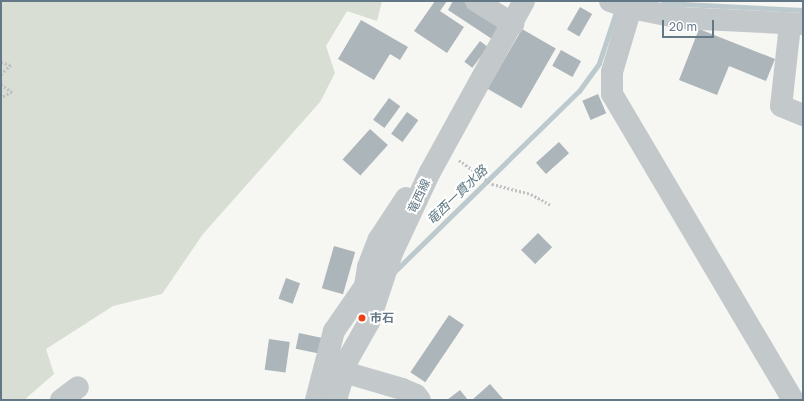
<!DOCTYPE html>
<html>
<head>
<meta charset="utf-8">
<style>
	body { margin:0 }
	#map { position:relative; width:804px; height:401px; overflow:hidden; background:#f6f6f2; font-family:"Golos Text","Noto Sans JP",sans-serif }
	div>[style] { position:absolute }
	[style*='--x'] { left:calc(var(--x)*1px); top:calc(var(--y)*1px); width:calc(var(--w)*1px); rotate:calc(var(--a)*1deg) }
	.green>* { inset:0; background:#d8ded3 }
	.stream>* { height:5px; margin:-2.5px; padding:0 2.5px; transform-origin:2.5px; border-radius:2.5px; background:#bcc9cd }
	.building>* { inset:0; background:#acb5ba; transform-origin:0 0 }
	.path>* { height:2.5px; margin-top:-1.25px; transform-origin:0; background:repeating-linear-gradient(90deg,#bfc1c3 0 2px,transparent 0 4px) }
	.minor>* { height:22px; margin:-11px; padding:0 11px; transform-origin:11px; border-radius:11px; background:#c3c8cb }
	.dots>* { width:11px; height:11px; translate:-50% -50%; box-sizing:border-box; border:2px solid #fff; border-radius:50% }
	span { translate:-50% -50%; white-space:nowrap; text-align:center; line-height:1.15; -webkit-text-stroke:4px #fff; paint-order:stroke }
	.street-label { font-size:12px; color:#637886 }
	.poi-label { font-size:12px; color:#637886; font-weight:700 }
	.left { translate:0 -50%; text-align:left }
	.water-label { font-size:13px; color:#5f7b83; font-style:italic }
	.frame { position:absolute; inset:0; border:2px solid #637886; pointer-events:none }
	.scale { position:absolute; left:662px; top:20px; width:52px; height:18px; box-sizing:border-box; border:2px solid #637886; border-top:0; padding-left:5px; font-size:12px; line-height:14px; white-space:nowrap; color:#637886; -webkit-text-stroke:3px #fff; paint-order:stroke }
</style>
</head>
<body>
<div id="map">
	<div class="green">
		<div style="clip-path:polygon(1px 1px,382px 1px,377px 21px,347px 11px,326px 46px,335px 73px,320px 102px,203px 234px,162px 294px,113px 306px,46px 349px,54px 374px,24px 400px,1px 400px)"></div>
	</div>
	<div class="stream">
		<div style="--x:663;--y:3;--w:140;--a:2.9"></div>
		<div style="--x:394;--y:272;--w:259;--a:-44.4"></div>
		<div style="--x:579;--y:91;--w:34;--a:-54"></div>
		<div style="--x:599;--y:63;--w:54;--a:-71.6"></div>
	</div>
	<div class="building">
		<div style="clip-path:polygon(435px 1px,447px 1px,440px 11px,464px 27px,447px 53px,414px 31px)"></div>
		<div style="clip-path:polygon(453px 1px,463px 1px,501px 26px,492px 39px,448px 10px)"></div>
		<div style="left:580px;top:7px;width:14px;height:26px;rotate:30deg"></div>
		<div style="clip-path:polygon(361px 20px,408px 47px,400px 60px,390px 54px,374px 80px,338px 59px)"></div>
		<div style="left:522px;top:29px;width:39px;height:69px;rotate:30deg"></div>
		<div style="clip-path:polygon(699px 29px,775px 59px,766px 81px,729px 66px,717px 95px,679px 80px)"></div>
		<div style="left:480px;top:41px;width:10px;height:26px;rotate:37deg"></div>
		<div style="left:561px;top:50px;width:23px;height:18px;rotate:29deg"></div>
		<div style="left:598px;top:94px;width:21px;height:17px;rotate:67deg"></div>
		<div style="left:389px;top:98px;width:14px;height:27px;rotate:36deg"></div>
		<div style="left:407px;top:112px;width:14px;height:27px;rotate:36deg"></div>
		<div style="left:370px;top:129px;width:24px;height:41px;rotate:42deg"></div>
		<div style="left:559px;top:142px;width:15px;height:31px;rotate:48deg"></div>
		<div style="left:538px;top:233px;width:20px;height:24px;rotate:45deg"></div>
		<div style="left:334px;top:246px;width:22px;height:44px;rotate:16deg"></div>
		<div style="left:286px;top:278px;width:15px;height:22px;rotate:20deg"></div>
		<div style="left:449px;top:315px;width:18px;height:69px;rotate:34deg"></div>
		<div style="left:299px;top:333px;width:25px;height:16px;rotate:12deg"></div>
		<div style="left:269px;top:339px;width:21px;height:31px;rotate:8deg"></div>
		<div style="clip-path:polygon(490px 384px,504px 400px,472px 400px)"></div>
		<div style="clip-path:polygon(460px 390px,468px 400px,447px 400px)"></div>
	</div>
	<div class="path">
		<div style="--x:1;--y:62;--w:10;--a:17"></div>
		<div style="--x:11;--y:65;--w:14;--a:135"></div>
		<div style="--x:1;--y:84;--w:14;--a:36"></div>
		<div style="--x:12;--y:92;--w:13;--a:151"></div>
		<div style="--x:459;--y:160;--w:41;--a:36"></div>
		<div style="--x:492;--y:184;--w:40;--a:14.4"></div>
		<div style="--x:531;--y:194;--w:23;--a:29"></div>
	</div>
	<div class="minor">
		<div style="--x:476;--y:1;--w:44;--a:31.9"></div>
		<div style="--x:610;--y:1;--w:22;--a:18"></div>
		<div style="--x:631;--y:8;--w:51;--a:11.3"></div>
		<div style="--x:681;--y:18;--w:122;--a:2.8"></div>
		<div style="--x:631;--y:8;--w:67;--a:106.5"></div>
		<div style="--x:612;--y:72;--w:22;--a:90"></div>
		<div style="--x:612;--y:94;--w:356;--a:59.4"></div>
		<div style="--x:790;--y:25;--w:81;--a:96.3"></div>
		<div style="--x:781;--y:106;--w:24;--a:22"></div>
		<div style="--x:344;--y:372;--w:60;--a:16.3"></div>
		<div style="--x:402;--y:389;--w:15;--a:23"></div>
		<div style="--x:416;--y:395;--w:6;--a:51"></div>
		<div style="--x:61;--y:400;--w:21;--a:-37"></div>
		<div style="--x:316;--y:400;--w:71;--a:-75.4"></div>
		<div style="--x:334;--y:331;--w:55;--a:-55.4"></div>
		<div style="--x:365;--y:286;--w:19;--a:-81"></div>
		<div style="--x:368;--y:267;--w:30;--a:-69"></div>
		<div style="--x:379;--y:239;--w:49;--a:-56.6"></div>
		<div style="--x:336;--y:400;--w:43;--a:-73.7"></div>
		<div style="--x:348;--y:359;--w:43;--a:-60.4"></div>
		<div style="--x:369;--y:322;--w:73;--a:-71.6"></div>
		<div style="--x:392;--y:253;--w:89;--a:-64.9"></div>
		<div style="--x:430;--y:172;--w:195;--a:-61.2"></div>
	</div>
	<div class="dots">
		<div style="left:362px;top:318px;background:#f03e19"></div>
	</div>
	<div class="street-label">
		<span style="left:419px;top:196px;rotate:-65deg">竜西線</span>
	</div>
	<div class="poi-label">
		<span class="left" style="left:370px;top:318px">市石</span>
	</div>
	<div class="water-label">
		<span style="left:457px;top:195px;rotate:-44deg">竜西一貫水路</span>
	</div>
	<div class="frame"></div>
	<div class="scale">20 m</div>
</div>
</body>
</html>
